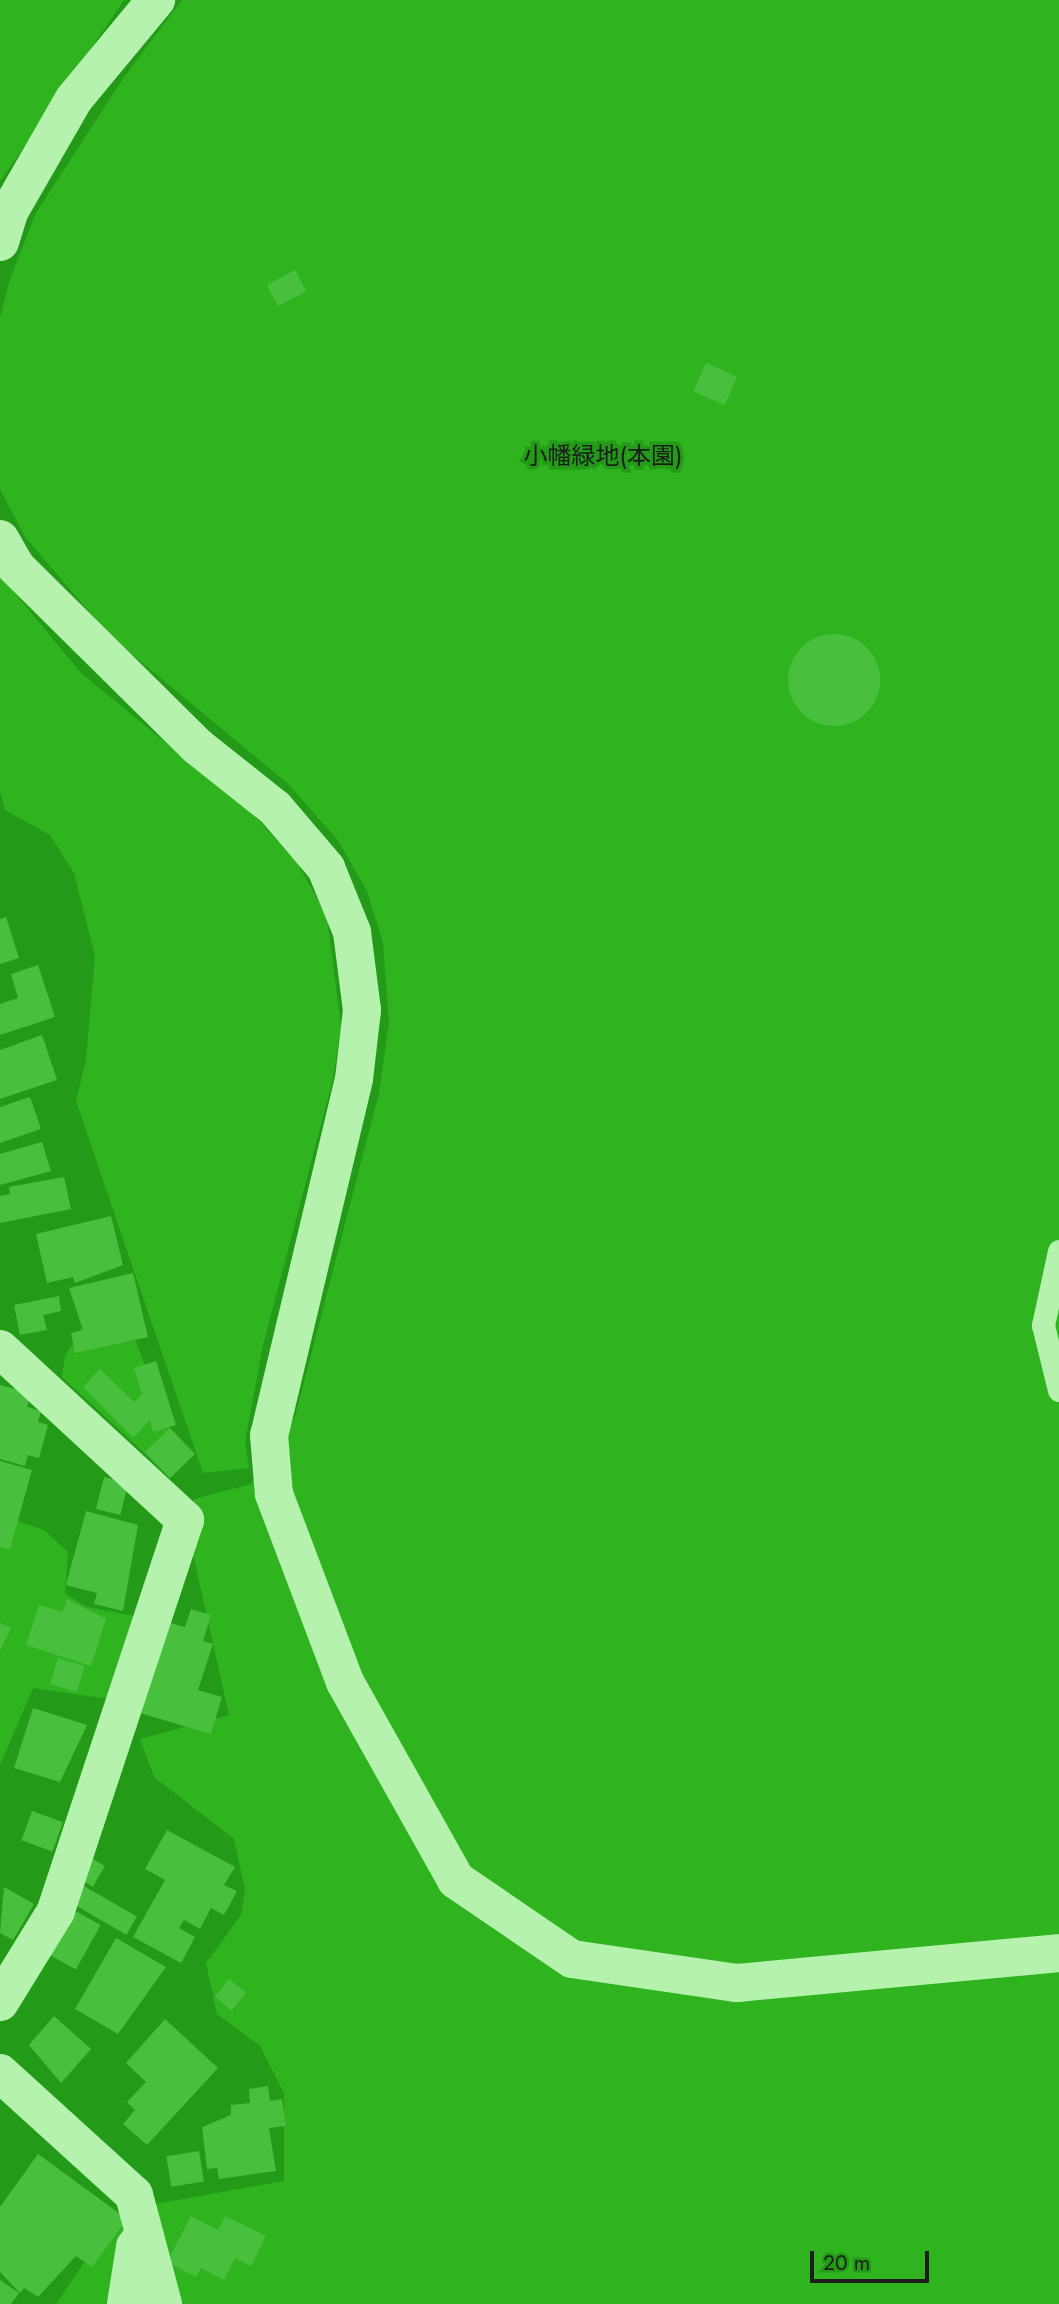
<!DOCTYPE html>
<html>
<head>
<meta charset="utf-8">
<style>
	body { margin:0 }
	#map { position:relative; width:1059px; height:2304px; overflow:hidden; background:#239a18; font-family:Jost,"Noto Sans JP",sans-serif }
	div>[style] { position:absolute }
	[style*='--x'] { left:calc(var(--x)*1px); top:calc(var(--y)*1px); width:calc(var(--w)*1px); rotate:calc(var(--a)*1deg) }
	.green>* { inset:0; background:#2fb420 }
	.building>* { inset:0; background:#48c03d; transform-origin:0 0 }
	.round { border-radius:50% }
	.lane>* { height:23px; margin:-11.5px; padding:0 11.5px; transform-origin:11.5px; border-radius:11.5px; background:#b4f2ad }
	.street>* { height:38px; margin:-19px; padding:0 19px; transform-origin:19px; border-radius:19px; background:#b4f2ad }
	span { translate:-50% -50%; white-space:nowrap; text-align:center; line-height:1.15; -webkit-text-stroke:7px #239a18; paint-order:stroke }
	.park-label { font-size:24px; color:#1b1d1b }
	.scale { position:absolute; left:810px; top:2251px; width:119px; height:32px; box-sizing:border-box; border:4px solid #1d1d1d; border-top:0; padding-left:9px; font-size:21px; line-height:24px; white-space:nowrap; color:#1d1d1d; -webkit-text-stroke:5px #239a18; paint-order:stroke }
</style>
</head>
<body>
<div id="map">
	<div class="green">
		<div style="clip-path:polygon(0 0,124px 0,0 182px)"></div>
		<div style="clip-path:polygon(182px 0,1059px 0,1059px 2304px,174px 2304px,155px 2204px,284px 2181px,284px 2093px,260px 2046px,217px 2014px,206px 1963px,241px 1915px,245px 1890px,234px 1839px,154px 1777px,140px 1739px,229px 1715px,191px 1545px,194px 1499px,251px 1484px,295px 1417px,379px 1093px,389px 1023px,383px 943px,367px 891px,337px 839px,287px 783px,110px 636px,25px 537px,0 489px,0 318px,10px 279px,36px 213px,124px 77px)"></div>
		<div style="clip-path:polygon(0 575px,81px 673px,255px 816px,298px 864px,327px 917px,341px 1026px,333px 1079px,263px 1345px,245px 1442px,249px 1468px,203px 1473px,76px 1101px,86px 1060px,95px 956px,74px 873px,50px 835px,5px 810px,0 791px)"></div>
		<div style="clip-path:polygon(117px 1293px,183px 1463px,179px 1470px,164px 1471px,62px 1377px,65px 1356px,86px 1321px)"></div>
		<div style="clip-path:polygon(0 1502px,11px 1519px,44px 1530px,68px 1552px,65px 1594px,87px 1607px,135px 1616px,108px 1699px,33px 1688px,0 1765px)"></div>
		<div style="clip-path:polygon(126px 2218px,117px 2304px,56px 2304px,88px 2257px)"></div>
	</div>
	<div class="building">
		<div style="left:295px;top:270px;width:24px;height:32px;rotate:62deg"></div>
		<div style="left:706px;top:363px;width:34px;height:31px;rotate:24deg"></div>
		<div class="round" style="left:788px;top:634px;width:92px;height:92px"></div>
		<div style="clip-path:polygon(6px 917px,19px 958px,0 964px,0 919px)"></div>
		<div style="clip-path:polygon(38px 965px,55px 1017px,0 1035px,0 1004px,18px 998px,11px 974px)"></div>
		<div style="clip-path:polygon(42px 1035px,57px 1080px,0 1099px,0 1050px)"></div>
		<div style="clip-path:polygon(30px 1097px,41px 1129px,0 1143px,0 1107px)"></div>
		<div style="clip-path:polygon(42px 1142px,51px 1171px,0 1185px,0 1154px)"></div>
		<div style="clip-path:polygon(64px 1177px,71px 1209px,0 1223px,0 1196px,10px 1194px,9px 1187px)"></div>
		<div style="clip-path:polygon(111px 1216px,123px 1265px,75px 1283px,73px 1277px,47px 1283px,36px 1234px)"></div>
		<div style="clip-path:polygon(133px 1273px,148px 1337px,75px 1353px,71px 1333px,83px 1330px,69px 1288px)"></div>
		<div style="clip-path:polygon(59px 1296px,61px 1311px,43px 1315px,47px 1330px,20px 1335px,14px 1305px)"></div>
		<div style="clip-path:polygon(156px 1361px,176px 1425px,153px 1432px,150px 1420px,133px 1438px,83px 1387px,100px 1369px,134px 1402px,142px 1394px,134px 1368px)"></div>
		<div style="clip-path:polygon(0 1385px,31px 1393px,27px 1407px,41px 1411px,38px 1422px,48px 1425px,39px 1458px,28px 1455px,25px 1466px,0 1459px)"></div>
		<div style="left:170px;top:1428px;width:36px;height:35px;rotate:46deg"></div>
		<div style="clip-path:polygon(0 1461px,32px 1470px,10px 1549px,0 1547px)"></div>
		<div style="left:104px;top:1477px;width:25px;height:33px;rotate:14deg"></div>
		<div style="clip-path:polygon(86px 1511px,138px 1525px,123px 1611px,94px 1604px,97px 1593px,66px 1585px)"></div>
		<div style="clip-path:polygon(67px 1599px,106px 1619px,91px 1666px,26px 1645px,39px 1605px,63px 1612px)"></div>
		<div style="clip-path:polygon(191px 1609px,211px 1615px,203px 1641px,213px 1644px,198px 1690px,222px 1697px,211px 1734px,140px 1713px,167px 1622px,185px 1627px)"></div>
		<div style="clip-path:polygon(0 1623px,11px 1628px,0 1650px)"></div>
		<div style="left:58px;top:1658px;width:28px;height:27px;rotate:17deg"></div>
		<div style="clip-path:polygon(33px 1708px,87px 1725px,60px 1782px,14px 1768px)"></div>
		<div style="left:32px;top:1811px;width:33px;height:31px;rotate:20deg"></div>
		<div style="clip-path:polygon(167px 1830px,235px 1867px,224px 1885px,237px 1891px,224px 1915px,211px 1908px,200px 1929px,184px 1920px,179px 1928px,195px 1937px,181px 1963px,133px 1937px,165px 1880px,145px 1869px)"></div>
		<div style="left:91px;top:1858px;width:16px;height:24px;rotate:30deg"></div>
		<div style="left:84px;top:1886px;width:61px;height:21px;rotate:30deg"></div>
		<div style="clip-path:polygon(4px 1887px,34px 1904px,13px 1940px,0 1933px)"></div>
		<div style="left:70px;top:1908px;width:35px;height:51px;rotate:29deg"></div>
		<div style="clip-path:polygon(116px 1938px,166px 1967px,118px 2034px,75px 2009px)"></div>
		<div style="left:229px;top:1979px;width:22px;height:23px;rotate:39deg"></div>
		<div style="clip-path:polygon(54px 2016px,91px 2049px,61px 2083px,29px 2045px)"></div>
		<div style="clip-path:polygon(165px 2019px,218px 2068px,147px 2145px,123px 2124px,135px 2110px,127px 2102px,146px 2082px,126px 2063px)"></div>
		<div style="clip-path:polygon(268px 2086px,270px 2101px,282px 2099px,286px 2126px,269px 2128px,276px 2171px,219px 2179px,217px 2168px,207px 2169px,202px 2127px,231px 2115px,231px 2105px,250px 2103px,249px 2089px)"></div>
		<div style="left:199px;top:2151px;width:31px;height:33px;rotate:81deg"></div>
		<div style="clip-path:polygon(38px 2154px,127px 2219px,92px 2267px,76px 2256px,38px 2297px,24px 2288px,20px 2293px,0 2272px,0 2207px)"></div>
		<div style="clip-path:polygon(191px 2216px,218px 2230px,225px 2216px,266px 2236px,251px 2266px,235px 2258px,224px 2280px,201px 2268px,196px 2277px,167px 2262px)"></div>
		<div style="clip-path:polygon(0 2280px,19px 2293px,11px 2304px,0 2304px)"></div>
	</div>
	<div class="lane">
		<div style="--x:1059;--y:1251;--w:76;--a:102.2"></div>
		<div style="--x:1043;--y:1325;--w:67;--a:76.2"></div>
	</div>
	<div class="street">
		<div style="--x:0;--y:242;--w:31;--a:-73"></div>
		<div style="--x:9;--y:212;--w:130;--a:-60.1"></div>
		<div style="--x:74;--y:99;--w:129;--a:-50.4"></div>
		<div style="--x:0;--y:539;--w:32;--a:60"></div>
		<div style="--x:16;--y:567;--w:255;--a:44.7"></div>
		<div style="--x:197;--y:746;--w:100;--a:38.5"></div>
		<div style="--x:275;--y:808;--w:79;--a:49.6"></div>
		<div style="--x:326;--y:868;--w:69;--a:67.9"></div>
		<div style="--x:352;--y:932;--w:79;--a:82.7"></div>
		<div style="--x:362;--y:1010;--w:69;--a:96.6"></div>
		<div style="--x:354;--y:1079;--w:366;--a:103.4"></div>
		<div style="--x:269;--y:1435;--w:59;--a:85.2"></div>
		<div style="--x:274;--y:1494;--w:201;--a:69.3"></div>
		<div style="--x:345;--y:1682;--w:227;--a:60.7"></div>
		<div style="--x:456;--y:1880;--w:140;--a:34.3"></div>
		<div style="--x:572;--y:1959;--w:167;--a:8.3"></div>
		<div style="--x:737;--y:1983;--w:323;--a:-5.3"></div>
		<div style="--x:0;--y:1349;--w:252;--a:42.7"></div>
		<div style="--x:185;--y:1520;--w:412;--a:108.3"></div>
		<div style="--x:56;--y:1911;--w:107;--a:121.6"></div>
		<div style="--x:0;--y:2073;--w:181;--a:42.3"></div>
		<div style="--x:134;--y:2195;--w:113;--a:75.1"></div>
		<div style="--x:126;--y:2304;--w:58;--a:-81"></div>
		<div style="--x:135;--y:2247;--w:16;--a:-55"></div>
	</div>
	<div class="park-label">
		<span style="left:603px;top:456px">小幡緑地(本園)</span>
	</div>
	<div class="scale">20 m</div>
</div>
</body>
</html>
